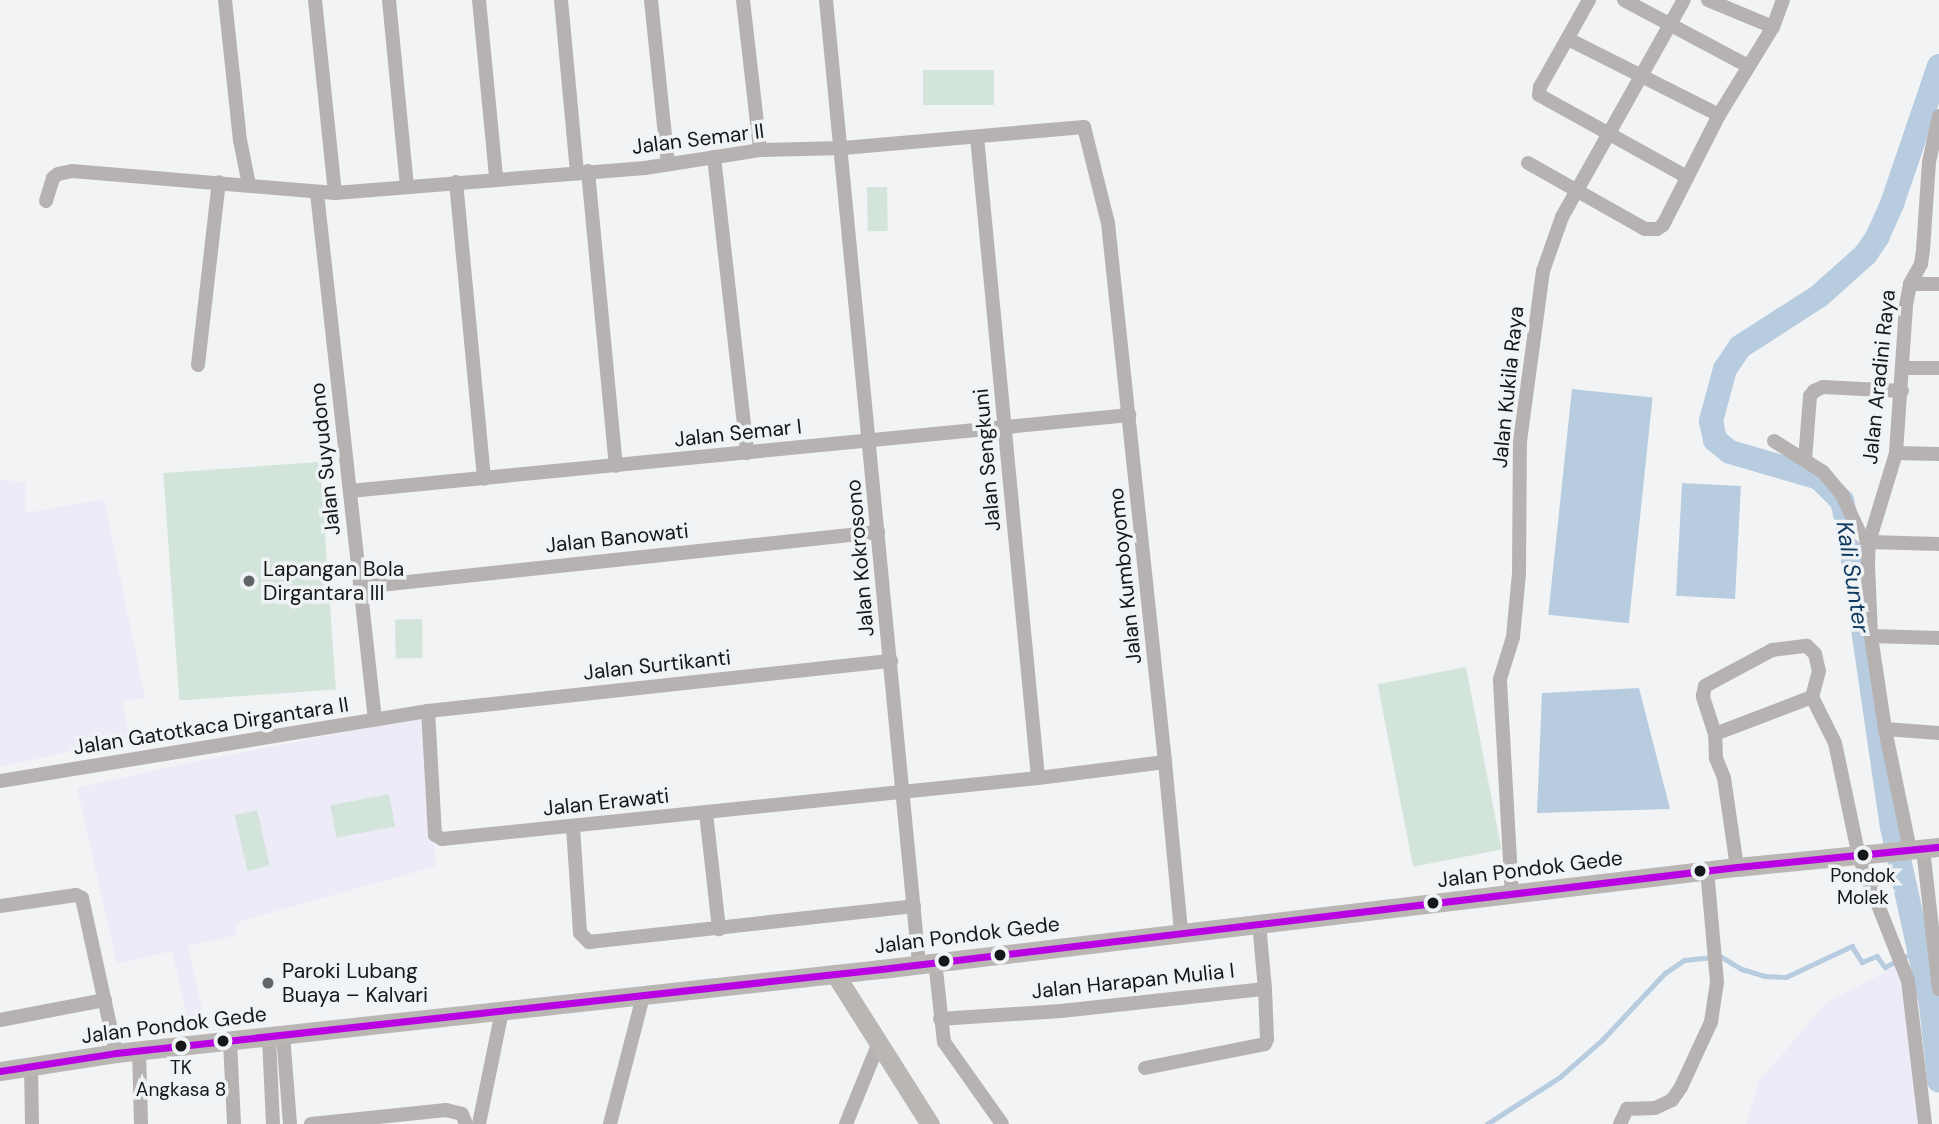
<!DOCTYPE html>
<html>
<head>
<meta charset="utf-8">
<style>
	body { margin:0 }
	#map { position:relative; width:1939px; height:1124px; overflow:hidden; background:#f1f3f4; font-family:"DM Sans",sans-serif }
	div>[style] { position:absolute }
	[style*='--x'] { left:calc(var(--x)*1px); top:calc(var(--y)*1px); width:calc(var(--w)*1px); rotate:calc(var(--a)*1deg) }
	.education>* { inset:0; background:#edebf8 }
	.green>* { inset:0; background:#d3e5db; transform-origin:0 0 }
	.water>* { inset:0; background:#b8cce0; transform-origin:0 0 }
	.stream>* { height:4.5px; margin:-2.25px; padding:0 2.25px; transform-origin:2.25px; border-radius:2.25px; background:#b8cce0 }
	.river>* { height:24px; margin:-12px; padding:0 12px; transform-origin:12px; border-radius:12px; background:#b8cce0 }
	.minor>* { height:14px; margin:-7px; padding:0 7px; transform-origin:7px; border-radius:7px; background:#b7b2b2 }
	.major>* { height:19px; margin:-9.5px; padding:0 9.5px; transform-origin:9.5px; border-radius:9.5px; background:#bab6b4 }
	.bus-1>* { height:7px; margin:-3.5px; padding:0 3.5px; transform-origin:3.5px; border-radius:3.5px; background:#b900e2 }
	.dots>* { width:19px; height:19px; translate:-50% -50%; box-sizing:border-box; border:4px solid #f0f3f5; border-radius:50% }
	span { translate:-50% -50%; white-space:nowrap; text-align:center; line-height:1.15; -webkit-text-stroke:7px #f0f3f5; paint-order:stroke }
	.bus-label { font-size:19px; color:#161718 }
	.street-label { font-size:21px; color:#161718 }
	.poi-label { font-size:21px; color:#161718 }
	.left { translate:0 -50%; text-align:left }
	.water-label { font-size:23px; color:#103a60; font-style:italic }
</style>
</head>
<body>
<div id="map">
	<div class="education">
		<div style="clip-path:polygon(0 480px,26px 482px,25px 513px,104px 499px,145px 698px,122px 702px,130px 738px,0 767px)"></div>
		<div style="clip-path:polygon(428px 716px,436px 866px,235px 923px,237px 935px,188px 946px,206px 1028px,191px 1032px,172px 951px,117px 964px,77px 788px,197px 761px)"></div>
		<div style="clip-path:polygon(1898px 965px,1925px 1124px,1746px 1124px,1759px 1081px,1826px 1003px)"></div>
	</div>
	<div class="green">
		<div style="left:923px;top:70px;width:71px;height:35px"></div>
		<div style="left:887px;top:187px;width:44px;height:20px;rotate:89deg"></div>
		<div style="left:320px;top:462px;width:228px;height:157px;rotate:86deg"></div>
		<div style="left:422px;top:619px;width:39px;height:27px;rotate:89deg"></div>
		<div style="left:1466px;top:667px;width:186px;height:90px;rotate:79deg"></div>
		<div style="left:389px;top:794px;width:33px;height:60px;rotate:79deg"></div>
		<div style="left:257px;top:810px;width:57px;height:23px;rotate:77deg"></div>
	</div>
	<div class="water">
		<div style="left:1572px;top:389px;width:81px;height:227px;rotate:6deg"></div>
		<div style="left:1682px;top:483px;width:59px;height:113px;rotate:3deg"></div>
		<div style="clip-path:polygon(1639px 688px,1670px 809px,1537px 813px,1542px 693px)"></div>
	</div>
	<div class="stream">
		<div style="--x:1487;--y:1124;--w:87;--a:-32.8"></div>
		<div style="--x:1560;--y:1077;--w:56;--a:-41.4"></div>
		<div style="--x:1602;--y:1040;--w:92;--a:-46.8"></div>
		<div style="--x:1665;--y:973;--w:23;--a:-34"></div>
		<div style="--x:1684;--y:960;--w:36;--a:-6"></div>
		<div style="--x:1720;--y:956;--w:26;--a:31"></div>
		<div style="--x:1742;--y:969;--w:24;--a:17"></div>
		<div style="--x:1765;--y:976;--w:21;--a:3"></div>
		<div style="--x:1786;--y:977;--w:73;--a:-25.2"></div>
		<div style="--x:1852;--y:946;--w:19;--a:58"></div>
		<div style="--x:1862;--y:962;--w:16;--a:-22"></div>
		<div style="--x:1877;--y:956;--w:14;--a:54"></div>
		<div style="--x:1885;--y:967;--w:37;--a:-27"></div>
	</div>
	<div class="river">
		<div style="--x:1939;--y:66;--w:146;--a:108.8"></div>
		<div style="--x:1892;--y:204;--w:35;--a:114"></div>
		<div style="--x:1878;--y:236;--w:22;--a:124"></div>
		<div style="--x:1866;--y:254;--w:63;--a:138.2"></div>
		<div style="--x:1819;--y:296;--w:94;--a:147.2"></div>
		<div style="--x:1740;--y:347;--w:27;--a:124"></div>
		<div style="--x:1725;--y:369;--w:54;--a:105.1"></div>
		<div style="--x:1711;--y:421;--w:19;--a:78"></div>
		<div style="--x:1715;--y:440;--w:19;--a:39"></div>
		<div style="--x:1730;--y:452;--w:93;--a:16.3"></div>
		<div style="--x:1819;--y:478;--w:33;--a:45"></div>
		<div style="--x:1842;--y:501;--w:26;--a:77"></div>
		<div style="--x:1848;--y:526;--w:304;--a:81.7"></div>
		<div style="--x:1892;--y:827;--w:182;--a:77.6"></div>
		<div style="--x:1931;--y:1005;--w:76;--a:84"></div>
	</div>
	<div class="minor">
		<div style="--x:225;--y:0;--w:141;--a:83.9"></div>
		<div style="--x:240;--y:140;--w:46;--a:78.7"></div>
		<div style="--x:315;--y:0;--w:194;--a:84.1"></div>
		<div style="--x:389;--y:0;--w:188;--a:84.5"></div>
		<div style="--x:479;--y:0;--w:179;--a:84.5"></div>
		<div style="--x:561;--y:0;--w:173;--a:84.7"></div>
		<div style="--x:651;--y:0;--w:165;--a:84.1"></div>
		<div style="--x:743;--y:0;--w:151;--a:83.5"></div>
		<div style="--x:826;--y:0;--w:968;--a:84.49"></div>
		<div style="--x:1589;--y:0;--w:100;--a:119.4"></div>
		<div style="--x:1540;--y:87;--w:8;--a:97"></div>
		<div style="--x:1539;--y:95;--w:169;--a:29"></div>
		<div style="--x:1624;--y:0;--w:140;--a:28"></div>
		<div style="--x:1708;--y:0;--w:70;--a:22.6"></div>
		<div style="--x:1568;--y:39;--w:169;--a:26.7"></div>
		<div style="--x:977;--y:137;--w:644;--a:84.56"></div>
		<div style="--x:714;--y:157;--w:298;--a:83.6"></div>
		<div style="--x:1528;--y:163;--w:134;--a:29.4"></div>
		<div style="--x:1645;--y:229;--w:12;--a:0"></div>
		<div style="--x:1657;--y:229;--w:7;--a:-34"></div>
		<div style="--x:1663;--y:225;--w:123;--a:-63"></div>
		<div style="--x:1719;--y:115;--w:103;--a:-58.5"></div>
		<div style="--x:1773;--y:27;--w:29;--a:-70"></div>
		<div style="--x:588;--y:171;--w:296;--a:84.6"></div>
		<div style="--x:456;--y:182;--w:298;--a:84.6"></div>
		<div style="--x:317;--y:193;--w:530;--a:83.72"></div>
		<div style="--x:46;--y:201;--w:24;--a:-73"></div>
		<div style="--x:53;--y:178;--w:6;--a:-39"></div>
		<div style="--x:58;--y:174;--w:14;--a:-12"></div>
		<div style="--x:72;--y:171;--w:264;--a:4.8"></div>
		<div style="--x:335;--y:193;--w:311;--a:-4.6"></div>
		<div style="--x:645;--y:168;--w:116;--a:-8.9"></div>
		<div style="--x:760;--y:150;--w:83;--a:-1.4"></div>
		<div style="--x:843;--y:148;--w:242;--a:-5"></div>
		<div style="--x:1084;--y:127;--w:99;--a:76"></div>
		<div style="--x:1108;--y:223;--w:542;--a:83.96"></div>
		<div style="--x:1165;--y:762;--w:128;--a:172.8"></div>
		<div style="--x:1038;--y:778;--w:599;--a:174.16"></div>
		<div style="--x:442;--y:839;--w:8;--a:-150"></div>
		<div style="--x:435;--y:835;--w:124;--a:-93.2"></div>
		<div style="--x:1910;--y:284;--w:29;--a:0"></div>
		<div style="--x:198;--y:365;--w:184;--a:-83.5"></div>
		<div style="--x:1903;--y:368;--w:36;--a:0"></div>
		<div style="--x:1774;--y:441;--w:58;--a:32.3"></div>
		<div style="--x:1823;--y:472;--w:30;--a:50"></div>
		<div style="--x:1842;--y:495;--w:45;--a:65.1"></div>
		<div style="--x:1861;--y:536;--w:10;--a:37"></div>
		<div style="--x:1869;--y:542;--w:70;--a:1.6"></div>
		<div style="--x:1896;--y:453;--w:43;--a:1.3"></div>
		<div style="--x:1805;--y:460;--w:64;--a:-85.5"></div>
		<div style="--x:1810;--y:396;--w:6;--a:-51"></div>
		<div style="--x:1814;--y:391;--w:10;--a:-24"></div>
		<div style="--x:1823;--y:387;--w:79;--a:2.9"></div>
		<div style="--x:350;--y:491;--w:783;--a:-5.57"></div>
		<div style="--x:361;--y:587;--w:520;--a:-6.07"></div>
		<div style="--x:1871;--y:636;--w:68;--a:1.7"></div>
		<div style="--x:1812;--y:697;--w:51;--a:63.4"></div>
		<div style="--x:1835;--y:743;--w:116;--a:78.1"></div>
		<div style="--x:1859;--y:857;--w:133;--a:68.4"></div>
		<div style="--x:1908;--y:981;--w:144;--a:83.2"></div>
		<div style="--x:1885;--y:729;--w:54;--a:4.2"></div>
		<div style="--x:1715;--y:734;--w:104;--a:-20.9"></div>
		<div style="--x:1165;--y:762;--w:171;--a:84.6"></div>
		<div style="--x:0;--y:781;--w:434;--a:-9.3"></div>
		<div style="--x:428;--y:711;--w:466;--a:-6.2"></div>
		<div style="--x:706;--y:813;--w:117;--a:83.6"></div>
		<div style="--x:573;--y:827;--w:106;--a:86.2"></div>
		<div style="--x:580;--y:933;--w:13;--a:45"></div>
		<div style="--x:589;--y:942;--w:327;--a:-6.3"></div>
		<div style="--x:1923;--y:849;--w:141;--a:83.5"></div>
		<div style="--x:1910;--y:850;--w:124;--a:-101.7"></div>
		<div style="--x:1885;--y:729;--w:94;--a:-98.6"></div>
		<div style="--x:1871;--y:636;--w:71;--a:-92.4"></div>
		<div style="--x:1868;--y:565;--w:23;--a:-88"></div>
		<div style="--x:1869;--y:542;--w:93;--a:-73.1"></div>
		<div style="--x:1896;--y:453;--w:148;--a:-86.1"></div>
		<div style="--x:1906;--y:305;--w:21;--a:-79"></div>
		<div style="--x:1910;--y:284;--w:23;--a:-61"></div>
		<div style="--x:1921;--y:264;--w:14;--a:-82"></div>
		<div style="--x:1923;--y:250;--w:88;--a:-86.1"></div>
		<div style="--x:1929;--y:162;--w:47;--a:-77.7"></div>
		<div style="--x:1737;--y:867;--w:90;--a:-98.3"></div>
		<div style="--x:1724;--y:778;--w:22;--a:-112"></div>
		<div style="--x:1716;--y:758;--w:24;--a:-92"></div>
		<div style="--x:1715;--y:734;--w:40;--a:-108"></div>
		<div style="--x:1703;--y:696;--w:10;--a:-79"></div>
		<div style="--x:1705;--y:686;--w:76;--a:-28.2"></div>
		<div style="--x:1772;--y:650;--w:35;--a:-7"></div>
		<div style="--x:1807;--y:646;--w:11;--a:45"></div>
		<div style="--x:1815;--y:654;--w:17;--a:77"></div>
		<div style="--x:1819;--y:671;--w:27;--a:105"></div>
		<div style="--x:1512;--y:896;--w:217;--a:-93.2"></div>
		<div style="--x:1500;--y:679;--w:44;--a:-72.8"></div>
		<div style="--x:1513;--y:637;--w:63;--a:-84.6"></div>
		<div style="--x:1519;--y:574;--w:133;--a:-89.6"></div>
		<div style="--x:1520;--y:441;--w:172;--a:-82.3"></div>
		<div style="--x:1543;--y:271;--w:57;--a:-70.6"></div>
		<div style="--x:1562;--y:217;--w:249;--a:-60.7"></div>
		<div style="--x:0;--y:906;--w:77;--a:-8.2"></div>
		<div style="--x:76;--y:895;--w:7;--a:27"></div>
		<div style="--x:82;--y:898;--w:159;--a:77.6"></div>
		<div style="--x:935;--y:961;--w:81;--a:83.7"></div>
		<div style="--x:944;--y:1042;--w:100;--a:54.7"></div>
		<div style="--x:940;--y:1019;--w:121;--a:-3.8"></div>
		<div style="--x:1061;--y:1011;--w:205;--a:-6.2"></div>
		<div style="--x:1265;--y:989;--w:66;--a:-95.2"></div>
		<div style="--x:0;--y:1020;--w:107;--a:-10.8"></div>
		<div style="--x:283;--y:1035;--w:89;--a:85.5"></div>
		<div style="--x:269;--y:1037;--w:87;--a:87.4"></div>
		<div style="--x:230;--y:1042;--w:82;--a:87.2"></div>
		<div style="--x:139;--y:1051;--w:73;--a:88.4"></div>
		<div style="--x:31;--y:1066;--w:58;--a:89"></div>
		<div style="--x:1145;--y:1068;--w:122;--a:-11.3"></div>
		<div style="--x:1265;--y:1044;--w:5;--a:-68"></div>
		<div style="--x:1267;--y:1039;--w:50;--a:-92.3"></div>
		<div style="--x:311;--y:1124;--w:136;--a:-5.9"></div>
		<div style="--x:446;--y:1110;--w:16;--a:14"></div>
		<div style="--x:462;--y:1114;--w:11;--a:68"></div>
		<div style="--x:479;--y:1124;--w:115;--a:-78.5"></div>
		<div style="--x:610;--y:1124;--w:132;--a:-75.5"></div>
		<div style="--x:846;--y:1124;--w:85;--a:-67.9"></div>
		<div style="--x:1620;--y:1124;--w:17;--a:-65"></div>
		<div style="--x:1627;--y:1109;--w:28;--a:-2"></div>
		<div style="--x:1655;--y:1108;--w:19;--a:-25"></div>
		<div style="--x:1672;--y:1100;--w:16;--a:-55"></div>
		<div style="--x:1681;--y:1087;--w:72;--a:-65.2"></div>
		<div style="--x:1711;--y:1022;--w:40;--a:-81.5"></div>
		<div style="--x:1717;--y:982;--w:111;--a:-95.1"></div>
	</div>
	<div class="major">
		<div style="--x:835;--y:974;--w:178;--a:57.7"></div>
		<div style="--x:0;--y:1071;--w:117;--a:-8.8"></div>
		<div style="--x:116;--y:1053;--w:770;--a:-6.27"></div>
		<div style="--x:881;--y:969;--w:862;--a:-6.8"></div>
		<div style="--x:1737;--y:867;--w:203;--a:-5.7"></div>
	</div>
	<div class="bus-1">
		<div style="--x:0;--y:1071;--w:117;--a:-8.8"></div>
		<div style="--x:116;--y:1053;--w:770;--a:-6.27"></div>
		<div style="--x:881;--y:969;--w:862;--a:-6.8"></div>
		<div style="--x:1737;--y:867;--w:203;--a:-5.7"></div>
	</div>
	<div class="dots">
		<div style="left:249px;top:581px;background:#636465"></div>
		<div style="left:1863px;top:855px;background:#161718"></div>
		<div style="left:1700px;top:871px;background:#161718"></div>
		<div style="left:1433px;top:903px;background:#161718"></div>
		<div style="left:1000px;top:955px;background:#161718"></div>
		<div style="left:944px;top:961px;background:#161718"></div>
		<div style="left:268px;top:983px;background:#636465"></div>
		<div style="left:223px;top:1041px;background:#161718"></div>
		<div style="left:181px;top:1046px;background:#161718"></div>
	</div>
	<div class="bus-label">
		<span style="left:1863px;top:887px">Pondok<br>Molek</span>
		<span style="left:181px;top:1079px">TK<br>Angkasa 8</span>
	</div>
	<div class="street-label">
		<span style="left:698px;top:139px;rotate:-7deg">Jalan Semar II</span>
		<span style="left:1879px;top:377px;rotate:-84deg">Jalan Aradini Raya</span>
		<span style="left:1508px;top:387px;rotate:-84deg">Jalan Kukila Raya</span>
		<span style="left:738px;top:433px;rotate:-6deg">Jalan Semar I</span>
		<span style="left:325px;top:459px;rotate:-96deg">Jalan Suyudono</span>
		<span style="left:987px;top:460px;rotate:-95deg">Jalan Sengkuni</span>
		<span style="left:617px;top:538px;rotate:-6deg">Jalan Banowati</span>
		<span style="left:860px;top:558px;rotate:-95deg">Jalan Kokrosono</span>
		<span style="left:1125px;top:576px;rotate:-96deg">Jalan Kumboyomo</span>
		<span style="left:657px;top:665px;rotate:-6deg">Jalan Surtikanti</span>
		<span style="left:211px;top:726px;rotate:-9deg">Jalan Gatotkaca Dirgantara II</span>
		<span style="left:606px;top:802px;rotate:-6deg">Jalan Erawati</span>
		<span style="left:1530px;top:869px;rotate:-7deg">Jalan Pondok Gede</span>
		<span style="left:967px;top:935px;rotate:-7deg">Jalan Pondok Gede</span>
		<span style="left:1133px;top:981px;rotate:-6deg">Jalan Harapan Mulia I</span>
		<span style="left:174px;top:1025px;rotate:-7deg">Jalan Pondok Gede</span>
	</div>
	<div class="poi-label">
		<span class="left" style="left:263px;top:581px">Lapangan Bola<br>Dirgantara III</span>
		<span class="left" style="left:282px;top:983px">Paroki Lubang<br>Buaya – Kalvari</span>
	</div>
	<div class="water-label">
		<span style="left:1853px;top:577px;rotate:81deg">Kali Sunter</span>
	</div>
</div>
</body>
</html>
